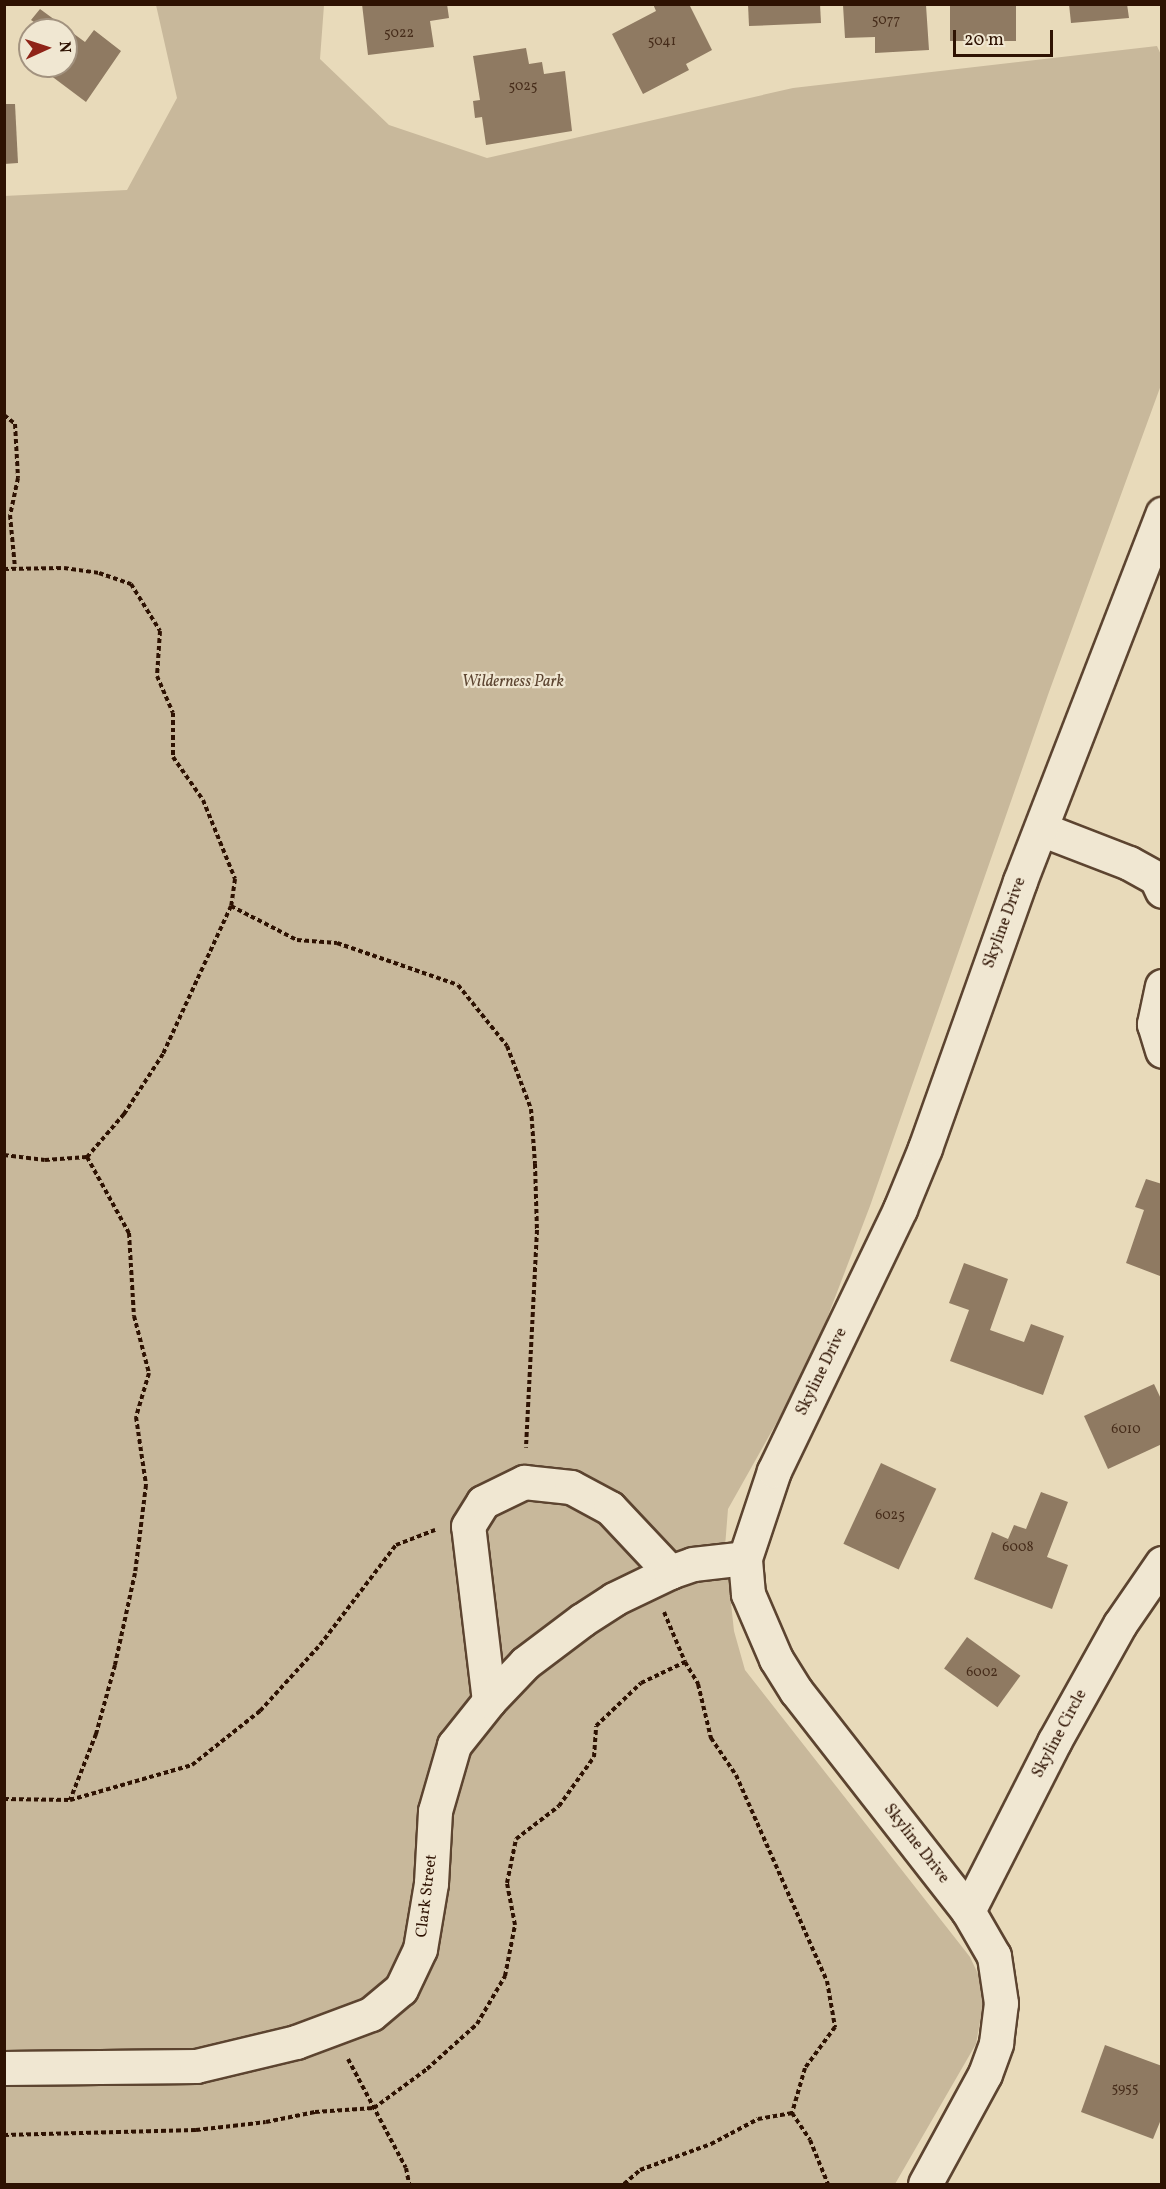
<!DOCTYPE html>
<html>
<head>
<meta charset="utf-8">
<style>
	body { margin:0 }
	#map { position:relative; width:1166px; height:2189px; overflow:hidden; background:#e8daba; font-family:Vollkorn,serif }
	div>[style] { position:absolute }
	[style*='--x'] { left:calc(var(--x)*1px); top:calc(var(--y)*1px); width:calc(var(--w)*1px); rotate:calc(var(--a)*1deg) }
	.green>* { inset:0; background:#c8b89b }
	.building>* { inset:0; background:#8f7a62; transform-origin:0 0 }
	.path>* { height:4px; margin-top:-2px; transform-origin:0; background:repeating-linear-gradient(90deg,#2e1202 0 4.5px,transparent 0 7.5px) }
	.roads { filter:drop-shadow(2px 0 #5c4430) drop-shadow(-2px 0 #5c4430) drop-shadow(0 2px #5c4430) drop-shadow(0 -2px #5c4430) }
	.minor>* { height:33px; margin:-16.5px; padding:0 16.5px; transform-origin:16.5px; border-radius:16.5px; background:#f0e7d2 }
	span { translate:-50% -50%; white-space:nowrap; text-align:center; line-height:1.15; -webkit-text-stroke:4.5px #f0e7d2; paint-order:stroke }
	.number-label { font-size:14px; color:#462c1a }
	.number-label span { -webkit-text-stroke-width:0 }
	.park-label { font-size:16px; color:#5c4430; font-style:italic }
	.street-label { font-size:16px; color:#2e1202 }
	.frame { position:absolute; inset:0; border:6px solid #2e1202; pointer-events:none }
	.north { position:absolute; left:18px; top:18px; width:60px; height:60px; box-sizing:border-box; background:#f0e7d2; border:2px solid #a2927f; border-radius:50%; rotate:87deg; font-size:16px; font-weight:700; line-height:24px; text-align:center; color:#2e1202 }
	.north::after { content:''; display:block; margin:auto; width:21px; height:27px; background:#8f2418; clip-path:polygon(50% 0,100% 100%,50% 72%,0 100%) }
	.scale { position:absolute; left:953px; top:30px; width:100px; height:27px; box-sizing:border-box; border:3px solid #2e1202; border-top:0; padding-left:8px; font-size:18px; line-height:21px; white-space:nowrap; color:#2e1202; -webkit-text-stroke:4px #f0e7d2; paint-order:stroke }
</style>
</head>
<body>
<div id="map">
	<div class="green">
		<div style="clip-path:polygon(156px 5px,324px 5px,320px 59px,389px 125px,487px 158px,793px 88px,1157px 46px,1162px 57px,1161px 385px,1049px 692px,870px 1206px,810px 1363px,728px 1509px,725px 1547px,734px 1631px,745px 1670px,970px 1957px,979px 1976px,984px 2000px,976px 2044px,895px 2184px,5px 2184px,4px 196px,127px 190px,177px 98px)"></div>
	</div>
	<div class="building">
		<div style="clip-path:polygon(362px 4px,447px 4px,449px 18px,430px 21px,434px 47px,368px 55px)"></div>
		<div style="clip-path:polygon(653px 4px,689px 4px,712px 50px,686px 64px,689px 70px,643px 94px,612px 34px,656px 11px)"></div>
		<div style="clip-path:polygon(748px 4px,820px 4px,821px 23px,749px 26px)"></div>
		<div style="left:950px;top:4px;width:66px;height:37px"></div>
		<div style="clip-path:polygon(1069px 4px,1127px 4px,1129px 18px,1071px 23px)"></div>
		<div style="clip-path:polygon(843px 5px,926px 5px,929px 50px,875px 53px,875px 37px,845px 38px)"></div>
		<div style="clip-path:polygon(40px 9px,85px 42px,94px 30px,121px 51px,86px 102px,38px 66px,66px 66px,66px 30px,37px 30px,40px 26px,31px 20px)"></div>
		<div style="clip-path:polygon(30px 39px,30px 60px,20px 53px)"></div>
		<div style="clip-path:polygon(526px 48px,529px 64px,542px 62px,544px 74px,565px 71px,572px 131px,486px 145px,482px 117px,475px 118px,473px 101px,480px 100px,473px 56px)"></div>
		<div style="clip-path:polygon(4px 104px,15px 104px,18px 163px,4px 164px)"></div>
		<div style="clip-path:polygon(1146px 1179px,1162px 1184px,1160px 1276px,1126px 1263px,1144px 1210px,1135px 1207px)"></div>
		<div style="clip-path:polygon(964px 1263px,1008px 1279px,990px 1330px,1024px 1342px,1031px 1324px,1064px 1336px,1043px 1395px,950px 1361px,969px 1310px,949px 1303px)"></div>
		<div style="clip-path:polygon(1154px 1384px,1162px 1401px,1162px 1444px,1108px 1469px,1084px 1416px)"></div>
		<div style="left:881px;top:1463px;width:61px;height:89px;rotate:25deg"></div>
		<div style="clip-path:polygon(1041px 1492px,1068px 1502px,1047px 1557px,1068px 1565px,1052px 1609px,974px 1579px,992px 1532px,1008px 1539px,1014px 1525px,1026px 1529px)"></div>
		<div style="left:967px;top:1637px;width:66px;height:39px;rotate:36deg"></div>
		<div style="clip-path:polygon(1105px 2045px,1162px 2066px,1162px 2117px,1153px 2139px,1081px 2112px)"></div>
	</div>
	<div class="path">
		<div style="--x:4;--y:415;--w:14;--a:39"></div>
		<div style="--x:15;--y:424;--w:54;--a:86.8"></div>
		<div style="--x:18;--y:478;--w:38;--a:102"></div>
		<div style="--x:10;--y:515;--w:53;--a:84.6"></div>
		<div style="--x:4;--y:569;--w:60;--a:-1"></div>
		<div style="--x:64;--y:568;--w:35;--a:8"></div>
		<div style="--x:99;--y:573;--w:34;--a:19"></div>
		<div style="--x:131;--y:584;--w:55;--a:58.3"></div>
		<div style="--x:160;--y:631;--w:45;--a:93.8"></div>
		<div style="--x:157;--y:676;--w:40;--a:66.6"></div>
		<div style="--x:173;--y:713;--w:44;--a:90"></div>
		<div style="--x:173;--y:757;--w:52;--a:55.1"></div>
		<div style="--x:203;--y:800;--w:85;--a:67.9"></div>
		<div style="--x:235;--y:879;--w:27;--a:98"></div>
		<div style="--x:231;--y:906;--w:163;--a:114.7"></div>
		<div style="--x:163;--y:1054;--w:72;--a:123"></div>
		<div style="--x:124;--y:1114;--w:57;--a:130.7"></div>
		<div style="--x:87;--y:1157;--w:87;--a:61.1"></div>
		<div style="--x:129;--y:1233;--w:83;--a:86.6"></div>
		<div style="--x:134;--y:1316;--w:59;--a:75.3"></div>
		<div style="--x:149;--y:1373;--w:46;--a:106.5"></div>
		<div style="--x:136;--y:1417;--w:69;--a:81.6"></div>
		<div style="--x:146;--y:1485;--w:89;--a:97.1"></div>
		<div style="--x:135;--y:1573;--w:94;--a:102.3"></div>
		<div style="--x:115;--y:1665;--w:72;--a:105.4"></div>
		<div style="--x:96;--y:1734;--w:71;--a:111.5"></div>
		<div style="--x:231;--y:906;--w:74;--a:27.3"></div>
		<div style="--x:297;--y:940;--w:40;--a:4.3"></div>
		<div style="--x:337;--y:943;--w:128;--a:19.1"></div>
		<div style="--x:458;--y:985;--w:78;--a:51.2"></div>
		<div style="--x:507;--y:1046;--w:67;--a:69.1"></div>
		<div style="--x:531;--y:1109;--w:55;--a:85.8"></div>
		<div style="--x:535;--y:1164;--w:66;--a:88.3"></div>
		<div style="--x:537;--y:1230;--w:218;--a:92.9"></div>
		<div style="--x:4;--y:1155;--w:41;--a:7"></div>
		<div style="--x:45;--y:1160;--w:42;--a:-4.1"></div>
		<div style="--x:664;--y:1612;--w:54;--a:67.2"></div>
		<div style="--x:685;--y:1662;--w:26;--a:59"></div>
		<div style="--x:698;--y:1684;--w:56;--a:76.5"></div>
		<div style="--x:711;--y:1738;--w:45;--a:56"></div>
		<div style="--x:736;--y:1775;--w:225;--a:66.2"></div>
		<div style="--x:827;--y:1981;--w:47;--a:80.1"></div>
		<div style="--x:835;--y:2027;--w:51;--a:126.2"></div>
		<div style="--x:805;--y:2068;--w:47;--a:106.1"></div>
		<div style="--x:792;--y:2113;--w:32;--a:56"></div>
		<div style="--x:810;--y:2140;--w:48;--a:67.8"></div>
		<div style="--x:4;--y:1799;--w:66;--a:0.9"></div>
		<div style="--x:70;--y:1800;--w:127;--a:-16"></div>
		<div style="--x:192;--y:1765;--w:87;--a:-38.5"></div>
		<div style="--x:260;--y:1711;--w:89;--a:-47.7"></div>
		<div style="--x:320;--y:1645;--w:126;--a:-52.8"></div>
		<div style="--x:396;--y:1545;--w:42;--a:-21"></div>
		<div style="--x:348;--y:2059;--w:123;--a:62"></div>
		<div style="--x:406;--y:2168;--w:16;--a:79"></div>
		<div style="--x:4;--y:2135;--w:192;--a:-1.5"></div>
		<div style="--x:196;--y:2130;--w:70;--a:-6.5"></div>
		<div style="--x:266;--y:2122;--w:50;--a:-11.5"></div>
		<div style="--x:315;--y:2112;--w:59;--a:-3.9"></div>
		<div style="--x:374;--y:2108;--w:66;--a:-36.3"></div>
		<div style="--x:427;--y:2069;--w:67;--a:-42"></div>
		<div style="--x:477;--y:2024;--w:56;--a:-59.7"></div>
		<div style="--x:505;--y:1976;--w:52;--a:-78.9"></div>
		<div style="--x:515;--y:1925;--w:43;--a:-100.8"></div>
		<div style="--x:507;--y:1883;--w:45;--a:-78.4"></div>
		<div style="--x:516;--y:1839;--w:54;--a:-37.5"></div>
		<div style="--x:559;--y:1806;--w:60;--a:-54.5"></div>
		<div style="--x:594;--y:1757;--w:31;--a:-86"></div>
		<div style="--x:596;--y:1726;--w:62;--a:-43.7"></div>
		<div style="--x:641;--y:1683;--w:49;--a:-25.5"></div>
		<div style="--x:624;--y:2184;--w:21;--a:-41"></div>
		<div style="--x:640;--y:2170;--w:76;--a:-20.1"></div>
		<div style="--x:711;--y:2144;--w:53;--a:-28"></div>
		<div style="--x:758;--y:2119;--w:35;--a:-10"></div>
	</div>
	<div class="roads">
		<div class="minor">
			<div style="--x:1041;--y:829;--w:94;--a:21.1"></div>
			<div style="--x:1129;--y:863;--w:31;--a:29"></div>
			<div style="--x:1156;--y:878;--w:14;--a:65"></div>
			<div style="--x:1162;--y:986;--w:39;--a:102"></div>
			<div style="--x:1154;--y:1024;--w:28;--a:73"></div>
			<div style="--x:489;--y:1701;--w:176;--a:-96.8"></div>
			<div style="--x:468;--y:1526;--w:28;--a:-58"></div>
			<div style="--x:483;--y:1502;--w:46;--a:-26"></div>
			<div style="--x:524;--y:1482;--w:47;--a:6.1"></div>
			<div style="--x:571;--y:1487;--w:44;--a:28.3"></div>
			<div style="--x:610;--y:1508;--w:88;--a:46.8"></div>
			<div style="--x:968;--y:1911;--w:190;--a:-63"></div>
			<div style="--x:1054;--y:1742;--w:135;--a:-60.8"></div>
			<div style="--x:1120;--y:1624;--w:74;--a:-55.5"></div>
			<div style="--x:4;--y:2068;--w:192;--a:-0.6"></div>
			<div style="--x:196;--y:2066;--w:103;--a:-13.5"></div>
			<div style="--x:296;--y:2042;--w:80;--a:-20.5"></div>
			<div style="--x:371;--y:2014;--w:39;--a:-40"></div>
			<div style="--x:401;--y:1989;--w:44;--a:-64.6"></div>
			<div style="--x:420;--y:1949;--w:67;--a:-80.5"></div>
			<div style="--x:431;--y:1883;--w:72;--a:-86.8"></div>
			<div style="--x:435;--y:1811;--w:69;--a:-73.9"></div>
			<div style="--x:454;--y:1745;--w:56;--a:-51.5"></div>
			<div style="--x:489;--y:1701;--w:52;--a:-46.5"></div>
			<div style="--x:525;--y:1663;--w:71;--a:-37"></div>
			<div style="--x:582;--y:1620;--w:38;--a:-33"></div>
			<div style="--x:614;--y:1599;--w:62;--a:-25.7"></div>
			<div style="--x:670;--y:1572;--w:24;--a:-19"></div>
			<div style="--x:693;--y:1564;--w:52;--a:-6.6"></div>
			<div style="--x:925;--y:2184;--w:125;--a:-61.4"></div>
			<div style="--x:985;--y:2074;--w:33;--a:-70"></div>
			<div style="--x:996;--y:2043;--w:40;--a:-82.9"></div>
			<div style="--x:1001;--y:2003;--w:48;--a:-98.5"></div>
			<div style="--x:994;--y:1956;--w:52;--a:-120"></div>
			<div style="--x:968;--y:1911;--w:279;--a:-128"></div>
			<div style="--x:796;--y:1691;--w:38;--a:-122"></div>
			<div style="--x:776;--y:1659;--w:71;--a:-113.3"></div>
			<div style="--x:748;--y:1594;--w:36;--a:-95"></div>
			<div style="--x:745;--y:1558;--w:92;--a:-71.6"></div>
			<div style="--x:774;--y:1471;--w:291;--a:-64.3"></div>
			<div style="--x:900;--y:1209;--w:66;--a:-67.7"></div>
			<div style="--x:925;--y:1148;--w:283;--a:-70.4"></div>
			<div style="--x:1020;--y:881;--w:394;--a:-68.8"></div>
		</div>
	</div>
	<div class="number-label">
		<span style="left:886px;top:21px">5077</span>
		<span style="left:399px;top:34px">5022</span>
		<span style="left:662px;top:42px">5041</span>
		<span style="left:523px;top:87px">5025</span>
		<span style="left:1126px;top:1430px">6010</span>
		<span style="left:890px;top:1516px">6025</span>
		<span style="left:1018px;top:1548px">6008</span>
		<span style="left:982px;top:1673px">6002</span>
		<span style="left:1125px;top:2089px">5955</span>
	</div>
	<div class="park-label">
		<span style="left:513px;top:682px">Wilderness Park</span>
	</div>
	<div class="street-label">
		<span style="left:1005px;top:923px;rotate:-70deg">Skyline Drive</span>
		<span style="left:822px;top:1372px;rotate:-64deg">Skyline Drive</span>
		<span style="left:1060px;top:1734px;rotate:-62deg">Skyline Circle</span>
		<span style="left:916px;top:1844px;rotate:52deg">Skyline Drive</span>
		<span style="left:427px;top:1896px;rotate:-83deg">Clark Street</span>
	</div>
	<div class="frame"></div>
	<div class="north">N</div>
	<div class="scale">20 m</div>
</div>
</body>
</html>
